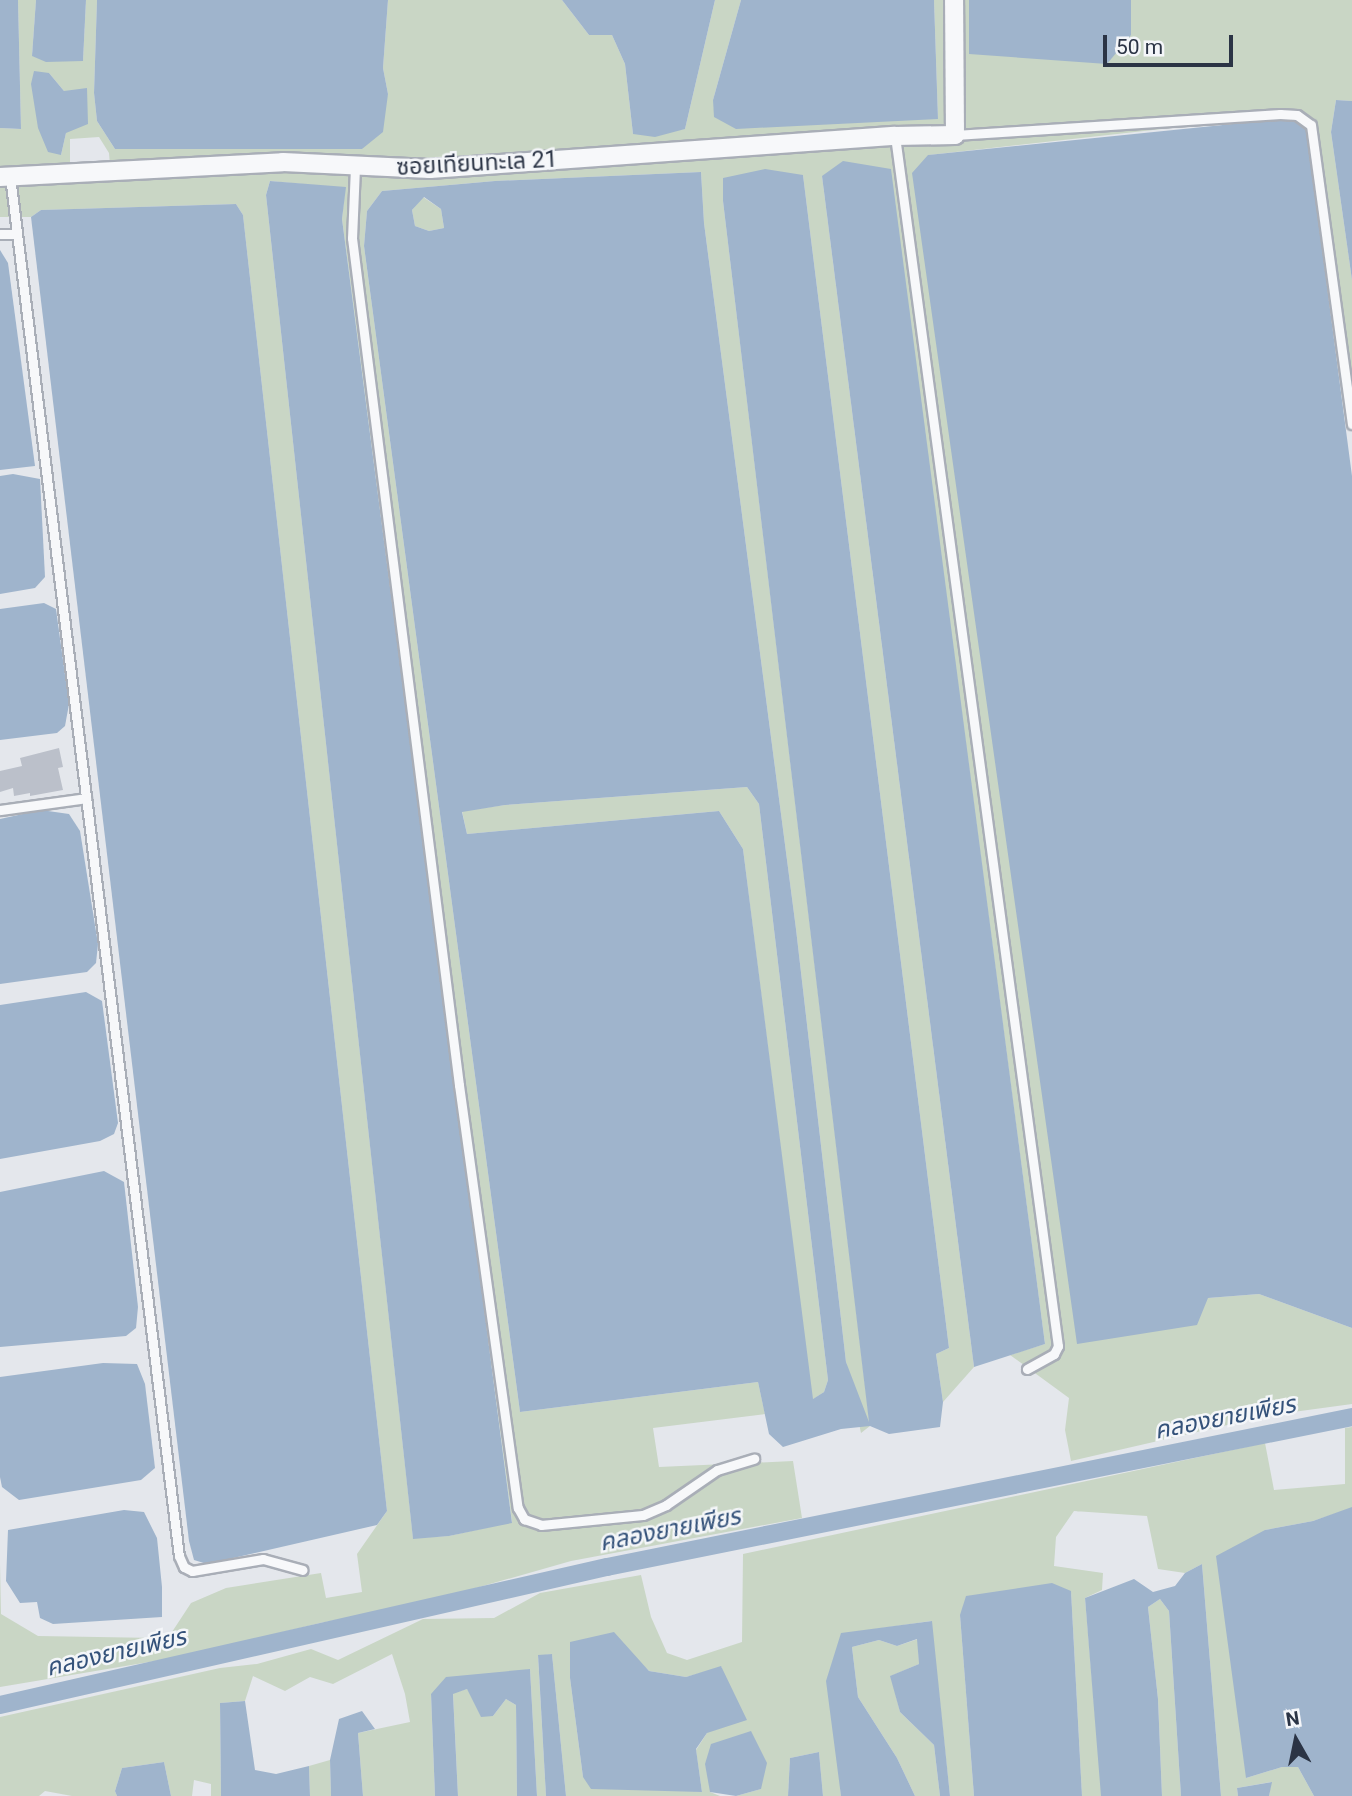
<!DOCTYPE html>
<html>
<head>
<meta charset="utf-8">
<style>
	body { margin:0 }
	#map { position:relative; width:1352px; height:1796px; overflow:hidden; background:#e4e7ec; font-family:Roboto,"Noto Sans Thai",sans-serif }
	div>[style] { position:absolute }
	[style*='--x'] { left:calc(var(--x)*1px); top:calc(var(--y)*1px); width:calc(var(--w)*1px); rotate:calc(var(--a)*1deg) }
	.green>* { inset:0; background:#c9d6c5 }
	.water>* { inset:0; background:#9fb4cc }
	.canal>* { height:18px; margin:-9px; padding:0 9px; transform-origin:9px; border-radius:9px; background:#9fb4cc }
	.building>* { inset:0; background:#bbc0ca }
	.roads { filter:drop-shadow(2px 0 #a9aeb7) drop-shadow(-2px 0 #a9aeb7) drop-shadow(0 2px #a9aeb7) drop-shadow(0 -2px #a9aeb7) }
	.service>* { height:9px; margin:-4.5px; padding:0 4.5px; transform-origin:4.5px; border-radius:4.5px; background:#f7f8fa }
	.minor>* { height:18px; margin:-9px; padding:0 9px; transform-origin:9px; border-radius:9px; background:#f7f8fa }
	span { translate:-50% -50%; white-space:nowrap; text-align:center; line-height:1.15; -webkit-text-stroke:5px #f4f6f9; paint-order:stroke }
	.street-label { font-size:23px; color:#2b3445 }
	.water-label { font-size:24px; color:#34527a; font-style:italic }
	.north { position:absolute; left:1261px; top:1705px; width:70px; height:70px; -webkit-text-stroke:5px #f4f6f9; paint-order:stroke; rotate:351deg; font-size:19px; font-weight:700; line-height:28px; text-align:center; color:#2b3445 }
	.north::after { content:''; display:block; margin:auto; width:24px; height:32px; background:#2b3445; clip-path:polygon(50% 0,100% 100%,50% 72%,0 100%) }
	.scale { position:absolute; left:1103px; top:35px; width:130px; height:32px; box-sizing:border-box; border:4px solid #2b3445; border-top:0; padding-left:9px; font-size:21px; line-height:24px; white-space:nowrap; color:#2b3445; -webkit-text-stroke:5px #f4f6f9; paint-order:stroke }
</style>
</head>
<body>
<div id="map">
	<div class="green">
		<div style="clip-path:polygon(evenodd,18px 0,36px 0,32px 56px,83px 61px,86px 0,97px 0,94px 93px,97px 121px,115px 149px,362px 149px,388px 94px,383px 68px,388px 0,562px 0,589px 35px,612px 35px,625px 64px,633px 134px,685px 129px,715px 0,741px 0,713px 100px,938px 119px,934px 0,969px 0,970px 54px,1131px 35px,1131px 0,1352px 0,1352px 101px,1336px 100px,1331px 132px,1352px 280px,1352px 409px,1319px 137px,1288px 115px,929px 155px,1208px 1298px,1259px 1294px,1352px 1328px,1352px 1404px,1271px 1415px,1071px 1461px,1065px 1430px,1069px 1398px,1010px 1355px,1045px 1344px,890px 170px,822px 176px,974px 1367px,943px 1402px,936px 1354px,949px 1348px,803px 175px,723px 201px,870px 1426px,861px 1433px,846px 1362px,796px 929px,704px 223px,701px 172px,495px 181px,382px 191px,367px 211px,364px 246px,520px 1412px,758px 1382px,765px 1414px,653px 1428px,659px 1467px,793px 1461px,802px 1518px,571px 1561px,420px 1604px,320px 1623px,179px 1657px,0 1687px,0 1563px,1px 1614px,38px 1636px,157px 1638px,172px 1632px,191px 1603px,226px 1588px,321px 1573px,326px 1598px,362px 1592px,357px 1554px,387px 1511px,243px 215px,236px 204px,41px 210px,31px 217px,0 217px,0 128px,21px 129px,18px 0,49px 73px,64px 91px,66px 133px,61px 155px,49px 73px,18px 0,99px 137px,109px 153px,110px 165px,70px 164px,70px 139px,99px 137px,18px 0,270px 181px,345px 188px,342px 219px,512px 1522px,449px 1536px,413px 1538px,266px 195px,270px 181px)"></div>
		<div style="clip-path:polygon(423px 197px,441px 209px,444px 228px,429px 231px,415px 226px,412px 210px)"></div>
		<div style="clip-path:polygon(747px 787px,759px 804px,828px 1380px,824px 1392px,812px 1400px,743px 849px,719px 811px,467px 834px,462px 811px,505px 805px)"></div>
		<div style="clip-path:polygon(evenodd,1352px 1427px,1352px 1508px,1313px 1521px,1265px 1530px,1246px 1778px,1282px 1767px,1298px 1767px,1314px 1796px,1269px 1796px,1271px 1782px,1237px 1788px,1238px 1796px,1221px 1796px,1202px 1564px,1185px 1573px,1158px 1569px,1147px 1516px,1074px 1511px,1056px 1537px,1054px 1566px,1103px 1573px,1102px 1590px,1085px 1598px,1102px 1796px,1082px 1796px,1071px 1591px,960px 1615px,974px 1796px,950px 1796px,931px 1621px,841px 1634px,837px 1747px,841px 1796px,823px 1796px,819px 1752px,790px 1758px,788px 1796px,736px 1796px,761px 1789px,710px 1792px,720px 1796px,566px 1796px,552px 1654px,538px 1656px,546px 1796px,537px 1796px,530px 1669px,431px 1694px,435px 1796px,363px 1796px,358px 1733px,410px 1722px,405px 1694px,392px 1654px,333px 1684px,310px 1677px,285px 1691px,253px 1676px,245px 1701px,220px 1703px,221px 1796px,211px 1796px,211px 1784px,194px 1780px,192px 1796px,171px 1796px,164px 1762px,122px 1768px,115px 1791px,117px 1796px,72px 1796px,45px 1791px,39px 1796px,0 1796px,0 1717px,220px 1668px,257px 1664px,311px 1649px,338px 1660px,423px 1619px,494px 1618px,540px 1593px,641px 1575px,651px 1617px,667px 1653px,687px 1660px,742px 1642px,743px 1554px,1265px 1443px,1274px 1490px,1345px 1484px,1345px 1428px,1352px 1427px,627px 1650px,649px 1671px,686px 1677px,722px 1667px,707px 1733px,696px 1750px,702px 1792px,583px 1777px,570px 1678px,627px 1650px)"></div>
		<div style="clip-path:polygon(1160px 1599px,1169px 1611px,1181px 1796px,1162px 1796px,1158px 1699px,1148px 1607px)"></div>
		<div style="clip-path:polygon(918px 1639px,919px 1664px,891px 1676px,900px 1712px,934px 1745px,940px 1796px,915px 1796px,897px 1758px,858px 1697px,852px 1647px,879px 1640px,897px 1646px)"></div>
		<div style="clip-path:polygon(467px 1689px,493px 1716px,506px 1699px,516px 1705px,517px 1796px,458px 1796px,453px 1693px)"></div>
		<div style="clip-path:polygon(330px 1760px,331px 1796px,310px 1796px,309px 1766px)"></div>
	</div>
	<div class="water">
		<div style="clip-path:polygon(0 0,18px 0,21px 129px,0 128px)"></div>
		<div style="clip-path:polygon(36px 0,86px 0,83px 61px,46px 62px,32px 56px)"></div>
		<div style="clip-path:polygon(97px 0,388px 0,383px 68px,388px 94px,383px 132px,362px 149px,115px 149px,97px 121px,94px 93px)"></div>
		<div style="clip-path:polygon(562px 0,715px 0,685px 129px,655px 137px,633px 134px,625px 64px,612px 35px,589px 35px)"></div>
		<div style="clip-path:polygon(741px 0,934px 0,938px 119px,736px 129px,714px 117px,713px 100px)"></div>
		<div style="clip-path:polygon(969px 0,1131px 0,1131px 35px,1107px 64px,969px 54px)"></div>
		<div style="clip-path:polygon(34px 71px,49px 73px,64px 91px,87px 88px,88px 124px,66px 133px,61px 155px,48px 152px,38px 128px,31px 84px)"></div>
		<div style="clip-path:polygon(1336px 100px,1352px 101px,1352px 280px,1331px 132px)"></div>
		<div style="clip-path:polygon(1292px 118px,1306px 127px,1352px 476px,1352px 1328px,1259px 1294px,1208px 1298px,1197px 1325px,1077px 1344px,912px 173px,928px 155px)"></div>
		<div style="clip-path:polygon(843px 161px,891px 169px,1045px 1344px,974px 1367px,822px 176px)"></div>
		<div style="clip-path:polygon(evenodd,765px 169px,803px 175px,949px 1348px,936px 1354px,943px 1402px,940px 1427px,889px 1434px,870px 1426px,841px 1429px,783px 1447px,769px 1434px,758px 1382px,520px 1412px,364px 246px,367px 211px,382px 191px,495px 181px,701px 172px,704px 223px,796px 929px,846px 1362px,869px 1422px,723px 201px,723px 178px,765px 169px,424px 197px,441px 209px,444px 228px,429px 231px,415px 226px,412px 210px,424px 197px,765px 169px,747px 787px,759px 804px,828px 1380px,824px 1392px,813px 1399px,743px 849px,719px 811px,467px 834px,462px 812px,505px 805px,747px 787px)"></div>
		<div style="clip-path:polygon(270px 181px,346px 187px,342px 219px,512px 1523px,449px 1536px,413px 1539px,266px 195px)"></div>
		<div style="clip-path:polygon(236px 204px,243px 215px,387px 1511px,377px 1525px,207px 1564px,194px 1560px,189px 1541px,31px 217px,41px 210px)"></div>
		<div style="clip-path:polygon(0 250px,8px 263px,35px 466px,0 470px)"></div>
		<div style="clip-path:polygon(13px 474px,40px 479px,45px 577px,35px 588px,0 594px,0 476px)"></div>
		<div style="clip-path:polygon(44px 603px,56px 609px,69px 704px,65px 726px,57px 733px,0 740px,0 609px)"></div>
		<div style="clip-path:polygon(41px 810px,69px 814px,80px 831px,98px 944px,96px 963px,87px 972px,0 984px,0 819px)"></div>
		<div style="clip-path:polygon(86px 992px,102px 1001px,118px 1123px,114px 1134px,100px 1141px,0 1159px,0 1005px)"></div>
		<div style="clip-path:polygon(104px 1171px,124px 1182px,138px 1307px,136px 1328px,126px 1336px,0 1347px,0 1192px)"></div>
		<div style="clip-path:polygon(103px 1363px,137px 1364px,145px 1384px,155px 1468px,141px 1480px,19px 1500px,2px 1487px,0 1477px,0 1377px)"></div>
		<div style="clip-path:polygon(1352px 1507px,1352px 1796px,1314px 1796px,1298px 1767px,1282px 1767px,1246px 1778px,1216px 1556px,1265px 1530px,1313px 1521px)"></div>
		<div style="clip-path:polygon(124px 1510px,144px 1512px,157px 1538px,162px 1587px,162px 1617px,53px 1624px,40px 1618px,37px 1602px,20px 1603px,6px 1581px,8px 1530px)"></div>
		<div style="clip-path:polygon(1202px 1564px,1221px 1796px,1181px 1796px,1169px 1611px,1160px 1599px,1148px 1607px,1158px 1699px,1162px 1796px,1101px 1796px,1085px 1598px,1134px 1579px,1153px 1592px,1175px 1586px,1185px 1573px)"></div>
		<div style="clip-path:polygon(1052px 1583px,1071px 1591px,1082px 1796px,974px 1796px,960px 1615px,966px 1596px)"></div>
		<div style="clip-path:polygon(932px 1621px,950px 1796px,940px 1796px,934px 1745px,900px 1712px,890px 1676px,919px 1664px,917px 1639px,897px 1646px,879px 1640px,852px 1647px,858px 1697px,897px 1758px,915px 1796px,841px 1796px,826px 1681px,841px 1633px)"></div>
		<div style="clip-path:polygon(614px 1632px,649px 1671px,686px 1677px,721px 1666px,747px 1720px,707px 1733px,696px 1749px,702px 1792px,591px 1789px,583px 1777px,570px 1678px,570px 1642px)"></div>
		<div style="clip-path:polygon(552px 1654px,566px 1796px,546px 1796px,538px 1655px)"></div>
		<div style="clip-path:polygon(530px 1669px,537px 1796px,517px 1796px,516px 1705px,506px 1699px,493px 1716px,481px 1717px,467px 1689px,453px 1694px,458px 1796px,435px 1796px,431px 1694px,446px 1677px)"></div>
		<div style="clip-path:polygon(245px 1701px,255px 1770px,276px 1774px,309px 1766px,310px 1796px,221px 1796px,220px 1703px)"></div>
		<div style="clip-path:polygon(362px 1711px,375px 1729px,358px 1733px,363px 1796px,331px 1796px,330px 1760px,339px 1719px)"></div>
		<div style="clip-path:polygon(751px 1731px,767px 1763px,761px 1789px,736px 1796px,710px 1792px,705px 1764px,711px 1744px)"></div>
		<div style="clip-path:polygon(819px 1752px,823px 1796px,788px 1796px,790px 1758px)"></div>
		<div style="clip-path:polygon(164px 1762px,171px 1796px,117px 1796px,115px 1791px,122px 1768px)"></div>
		<div style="clip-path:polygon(1272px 1782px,1269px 1796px,1238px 1796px,1237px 1788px)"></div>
	</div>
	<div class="canal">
		<div style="--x:0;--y:1705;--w:622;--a:-12.81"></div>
		<div style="--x:607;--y:1567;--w:760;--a:-11.38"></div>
	</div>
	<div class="building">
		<div style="clip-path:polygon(59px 748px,63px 767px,58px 768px,63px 790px,30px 796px,30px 793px,14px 796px,13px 788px,0 792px,0 771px,22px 766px,20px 758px)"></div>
	</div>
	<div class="roads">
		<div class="service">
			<div style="--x:955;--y:135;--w:326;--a:-3.7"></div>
			<div style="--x:1280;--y:114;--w:17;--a:3"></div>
			<div style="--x:1297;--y:115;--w:17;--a:36"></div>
			<div style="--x:1311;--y:125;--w:302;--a:82.2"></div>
			<div style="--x:895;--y:136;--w:1221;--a:82.33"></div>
			<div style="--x:1058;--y:1346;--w:9;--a:117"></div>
			<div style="--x:1054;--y:1354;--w:31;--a:151"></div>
			<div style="--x:355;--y:167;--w:71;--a:92.4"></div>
			<div style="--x:352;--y:238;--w:854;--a:82.8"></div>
			<div style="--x:459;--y:1085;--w:427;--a:82.1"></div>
			<div style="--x:518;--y:1508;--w:13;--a:61"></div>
			<div style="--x:524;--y:1519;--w:18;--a:19"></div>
			<div style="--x:541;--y:1525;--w:102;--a:-5.6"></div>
			<div style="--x:643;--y:1515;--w:25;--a:-23"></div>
			<div style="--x:666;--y:1505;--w:62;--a:-34.5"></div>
			<div style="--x:717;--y:1470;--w:39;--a:-17"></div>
			<div style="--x:10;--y:176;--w:1390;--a:83.02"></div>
			<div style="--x:179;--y:1556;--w:12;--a:66"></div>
			<div style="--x:184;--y:1567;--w:9;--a:27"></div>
			<div style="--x:192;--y:1571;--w:72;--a:-9.6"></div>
			<div style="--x:263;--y:1559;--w:41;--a:15.4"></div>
			<div style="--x:0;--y:234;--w:16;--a:0"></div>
			<div style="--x:0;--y:810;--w:87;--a:-7.9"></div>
		</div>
		<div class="minor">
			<div style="--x:0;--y:177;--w:283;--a:-3"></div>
			<div style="--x:283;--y:162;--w:147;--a:2.7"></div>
			<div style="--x:430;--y:169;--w:466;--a:-4.1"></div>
			<div style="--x:895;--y:136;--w:60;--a:-1"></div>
			<div style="--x:955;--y:135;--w:135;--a:-90.4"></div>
		</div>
	</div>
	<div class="street-label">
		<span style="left:477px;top:164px;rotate:-3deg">ซอยเทียนทะเล 21</span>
	</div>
	<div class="water-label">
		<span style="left:1225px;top:1418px;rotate:-11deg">คลองยายเพียร</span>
		<span style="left:670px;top:1530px;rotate:-11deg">คลองยายเพียร</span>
		<span style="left:116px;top:1653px;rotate:-13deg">คลองยายเพียร</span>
	</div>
	<div class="north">N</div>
	<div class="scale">50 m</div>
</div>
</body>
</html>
